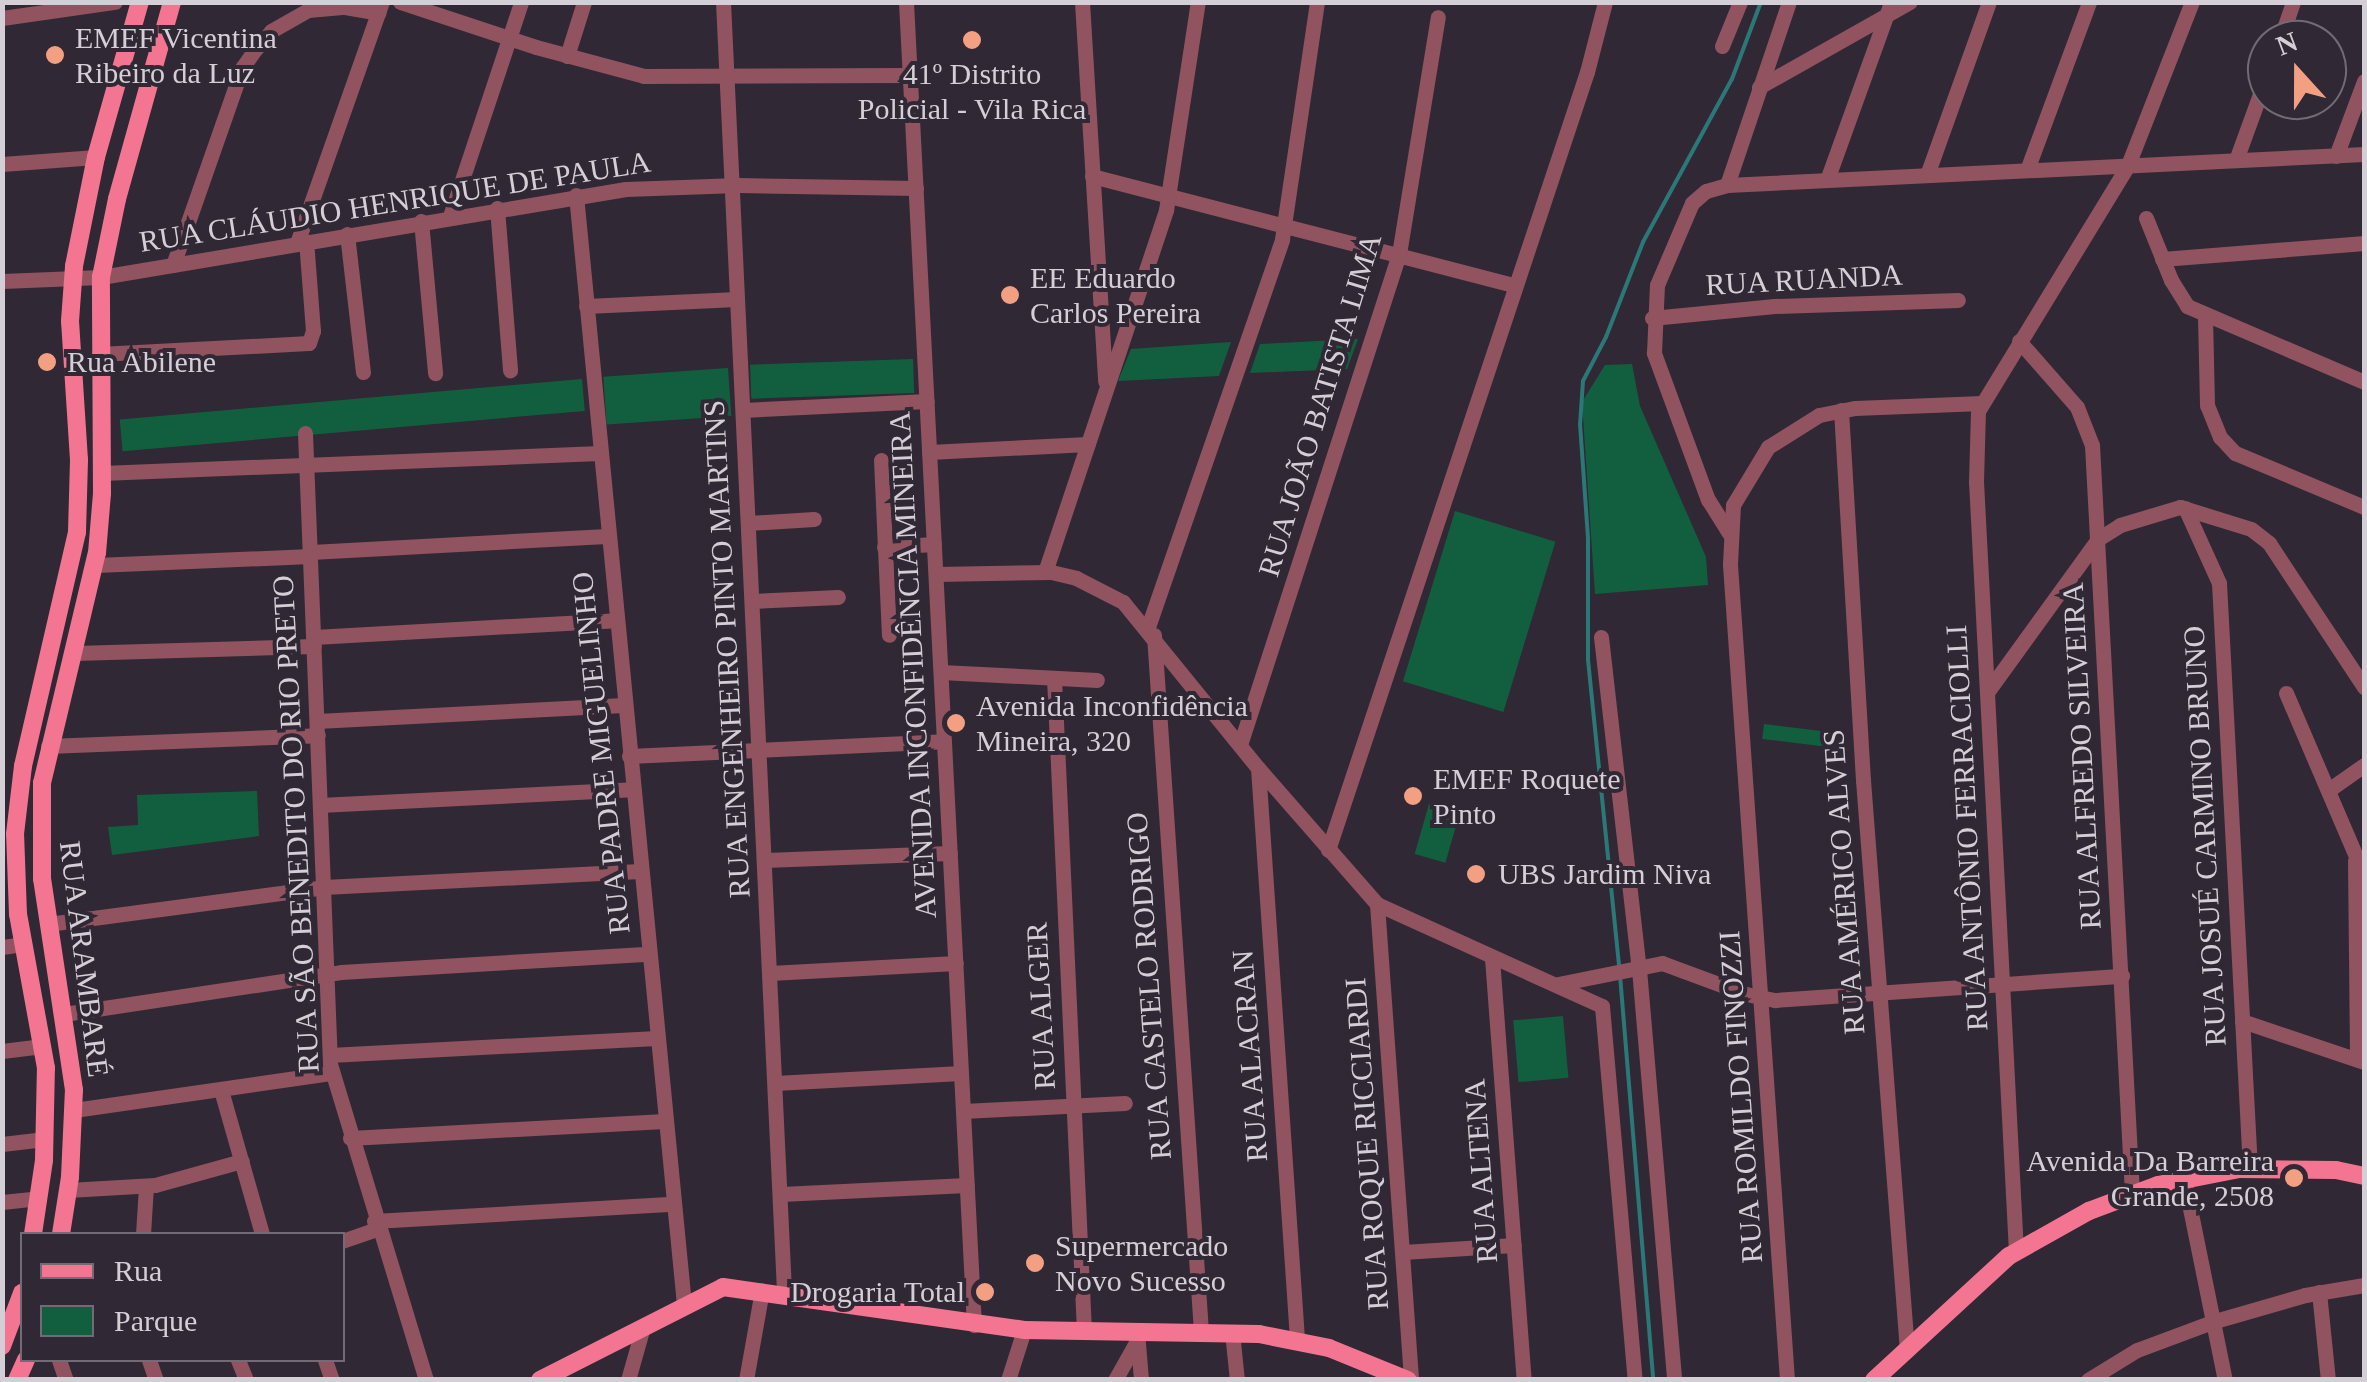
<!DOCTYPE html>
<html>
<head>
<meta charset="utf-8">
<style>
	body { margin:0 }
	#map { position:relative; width:2367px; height:1382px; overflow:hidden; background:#302834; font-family:Georgia,serif }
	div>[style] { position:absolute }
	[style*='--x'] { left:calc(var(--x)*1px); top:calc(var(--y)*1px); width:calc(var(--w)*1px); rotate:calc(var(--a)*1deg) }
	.green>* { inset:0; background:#125f40; transform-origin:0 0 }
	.stream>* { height:4px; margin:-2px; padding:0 2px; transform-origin:2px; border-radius:2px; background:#2b7879 }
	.minor>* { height:15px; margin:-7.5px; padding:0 7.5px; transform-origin:7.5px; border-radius:7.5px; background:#90535f }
	.major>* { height:18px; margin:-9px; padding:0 9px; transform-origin:9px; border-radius:9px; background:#f37591 }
	.dots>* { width:28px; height:28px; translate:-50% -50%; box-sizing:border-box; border:5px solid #302834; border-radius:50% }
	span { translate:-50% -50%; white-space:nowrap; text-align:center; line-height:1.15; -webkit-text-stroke:8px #302834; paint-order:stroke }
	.poi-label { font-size:30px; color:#d4cfd7 }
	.left { translate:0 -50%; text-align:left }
	.right { translate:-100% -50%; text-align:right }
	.street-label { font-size:30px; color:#d4cfd7 }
	.frame { position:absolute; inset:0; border:5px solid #d4cfd7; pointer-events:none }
	.legend { position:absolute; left:20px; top:1232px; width:325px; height:130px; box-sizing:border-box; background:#302834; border:2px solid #726b75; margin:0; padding:12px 18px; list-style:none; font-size:30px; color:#d4cfd7 }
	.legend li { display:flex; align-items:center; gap:20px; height:50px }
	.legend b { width:50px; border:2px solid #726b75 }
	.north { position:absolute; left:2247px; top:20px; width:100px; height:100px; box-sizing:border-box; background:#302834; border:2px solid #726b75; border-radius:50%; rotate:339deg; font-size:28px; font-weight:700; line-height:40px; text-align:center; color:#d4cfd7 }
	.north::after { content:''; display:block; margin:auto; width:35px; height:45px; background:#f3a082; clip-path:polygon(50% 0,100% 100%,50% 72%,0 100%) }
</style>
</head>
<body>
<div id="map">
	<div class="green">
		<div style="clip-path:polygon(1358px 339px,1347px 369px,1250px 373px,1260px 344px)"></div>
		<div style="clip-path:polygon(1231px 342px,1219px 376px,1118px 381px,1131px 349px)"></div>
		<div style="left:913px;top:359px;width:34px;height:163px;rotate:88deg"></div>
		<div style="clip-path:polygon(1632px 364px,1640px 406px,1706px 557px,1708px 585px,1595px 594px,1582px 402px,1605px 365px)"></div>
		<div style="left:728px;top:368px;width:48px;height:125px;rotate:86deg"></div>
		<div style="left:582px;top:379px;width:32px;height:464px;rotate:85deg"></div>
		<div style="left:1455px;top:511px;width:105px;height:178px;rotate:17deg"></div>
		<div style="left:1764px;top:724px;width:74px;height:15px;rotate:7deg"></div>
		<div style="clip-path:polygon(257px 791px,259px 836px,112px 855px,108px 827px,138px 825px,137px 795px)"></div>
		<div style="left:1429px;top:804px;width:32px;height:52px;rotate:16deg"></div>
		<div style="left:1563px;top:1016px;width:62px;height:50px;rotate:85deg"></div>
	</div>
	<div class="stream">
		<div style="--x:1619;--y:965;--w:307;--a:-95.8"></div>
		<div style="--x:1588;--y:660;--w:122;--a:-90"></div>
		<div style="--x:1588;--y:538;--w:113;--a:-94"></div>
		<div style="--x:1580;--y:425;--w:44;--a:-86.1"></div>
		<div style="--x:1583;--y:381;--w:50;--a:-62.4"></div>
		<div style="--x:1606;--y:337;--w:102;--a:-68.7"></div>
		<div style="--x:1643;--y:242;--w:186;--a:-61.4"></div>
		<div style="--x:1732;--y:79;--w:82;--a:-69.4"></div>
		<div style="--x:1620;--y:975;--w:406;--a:85.3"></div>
	</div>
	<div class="minor">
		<div style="--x:400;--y:2;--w:143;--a:18.3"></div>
		<div style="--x:536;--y:47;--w:112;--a:15"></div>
		<div style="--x:644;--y:76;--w:265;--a:-0.2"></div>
		<div style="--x:723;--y:2;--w:1292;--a:87.29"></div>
		<div style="--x:906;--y:2;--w:1325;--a:87.06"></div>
		<div style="--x:1082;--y:2;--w:380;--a:86.5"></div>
		<div style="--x:2;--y:18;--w:114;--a:-8.1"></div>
		<div style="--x:2280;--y:40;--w:40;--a:-71.1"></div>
		<div style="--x:1722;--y:46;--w:48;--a:-67.8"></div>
		<div style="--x:567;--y:56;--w:57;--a:-72.5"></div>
		<div style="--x:1759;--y:87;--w:173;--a:-29.4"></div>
		<div style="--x:2336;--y:156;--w:80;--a:-69.5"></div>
		<div style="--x:2236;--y:160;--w:90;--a:-70"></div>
		<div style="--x:2;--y:164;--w:94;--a:-4.3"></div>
		<div style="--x:2027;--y:170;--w:179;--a:-69.7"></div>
		<div style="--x:1927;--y:175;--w:184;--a:-70.3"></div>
		<div style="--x:1092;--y:176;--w:436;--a:14.5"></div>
		<div style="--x:1827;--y:180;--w:189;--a:-70.2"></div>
		<div style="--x:1727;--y:185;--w:193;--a:-71.3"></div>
		<div style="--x:576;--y:195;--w:1115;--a:84.44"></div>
		<div style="--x:497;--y:208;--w:163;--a:85.4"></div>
		<div style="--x:450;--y:216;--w:225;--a:-71.6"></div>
		<div style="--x:2146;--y:218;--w:67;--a:68"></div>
		<div style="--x:2171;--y:280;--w:31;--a:58"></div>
		<div style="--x:2187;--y:306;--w:193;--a:23.2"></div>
		<div style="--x:421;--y:221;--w:153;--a:84.7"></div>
		<div style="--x:347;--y:234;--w:139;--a:83.4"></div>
		<div style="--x:297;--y:243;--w:256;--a:-70.6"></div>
		<div style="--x:2162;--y:259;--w:203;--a:-4.5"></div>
		<div style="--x:173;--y:265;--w:209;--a:-70.7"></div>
		<div style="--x:242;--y:68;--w:19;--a:-55"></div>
		<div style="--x:253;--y:52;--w:28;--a:-49"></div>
		<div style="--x:271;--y:31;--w:43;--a:-29.6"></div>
		<div style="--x:308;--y:10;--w:37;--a:-5"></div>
		<div style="--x:345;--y:7;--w:34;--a:10"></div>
		<div style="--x:2;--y:281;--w:99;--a:-2.3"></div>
		<div style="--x:101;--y:277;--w:532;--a:-9.52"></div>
		<div style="--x:626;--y:189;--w:112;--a:-2"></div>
		<div style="--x:738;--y:185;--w:178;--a:1"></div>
		<div style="--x:586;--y:306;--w:151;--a:-2.7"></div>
		<div style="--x:2205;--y:316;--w:89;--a:88.7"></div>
		<div style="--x:2207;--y:405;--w:35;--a:68"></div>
		<div style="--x:2220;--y:437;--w:22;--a:47"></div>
		<div style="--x:2235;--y:453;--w:140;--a:22.7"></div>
		<div style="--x:1652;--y:318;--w:123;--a:-5.6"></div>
		<div style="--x:1774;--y:306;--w:184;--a:-1.9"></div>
		<div style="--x:2019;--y:341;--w:88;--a:48.7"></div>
		<div style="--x:2077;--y:407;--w:41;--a:68.5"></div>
		<div style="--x:2092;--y:445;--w:750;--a:86.94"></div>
		<div style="--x:99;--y:354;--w:210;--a:-3"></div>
		<div style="--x:309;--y:343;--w:13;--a:-72"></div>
		<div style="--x:313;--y:331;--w:90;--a:-94.4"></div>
		<div style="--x:743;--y:410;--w:184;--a:-2.8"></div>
		<div style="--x:1841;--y:410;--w:371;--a:86.6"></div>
		<div style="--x:1863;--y:780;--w:572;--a:85.59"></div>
		<div style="--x:305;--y:433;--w:631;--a:87.73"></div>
		<div style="--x:330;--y:1064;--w:330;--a:73.1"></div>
		<div style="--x:929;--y:452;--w:159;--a:-2.9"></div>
		<div style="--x:881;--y:460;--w:175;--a:87.4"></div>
		<div style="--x:102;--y:473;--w:498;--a:-2.3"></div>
		<div style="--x:2185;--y:508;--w:82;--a:65.6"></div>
		<div style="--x:2219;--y:583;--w:587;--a:86.97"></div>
		<div style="--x:748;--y:523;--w:66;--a:-3.5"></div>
		<div style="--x:1729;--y:533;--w:39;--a:-122"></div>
		<div style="--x:1708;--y:500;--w:157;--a:-110.2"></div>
		<div style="--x:1654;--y:353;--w:68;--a:-87.5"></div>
		<div style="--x:1657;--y:285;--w:89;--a:-66.9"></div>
		<div style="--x:1692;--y:203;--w:18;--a:-41"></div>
		<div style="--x:1706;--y:191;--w:22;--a:-16"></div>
		<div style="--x:1727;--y:185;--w:638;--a:-2.79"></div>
		<div style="--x:884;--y:547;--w:50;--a:-3.4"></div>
		<div style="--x:311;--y:552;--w:296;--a:-3.1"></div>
		<div style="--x:96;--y:565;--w:215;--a:-2.4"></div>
		<div style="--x:1045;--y:572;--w:382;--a:-71.5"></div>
		<div style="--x:1166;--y:210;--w:210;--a:-81.3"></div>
		<div style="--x:936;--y:574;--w:115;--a:-1"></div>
		<div style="--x:1051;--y:572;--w:26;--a:13"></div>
		<div style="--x:1076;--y:578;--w:53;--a:27.1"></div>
		<div style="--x:1123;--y:602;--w:214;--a:50.9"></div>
		<div style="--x:1258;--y:768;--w:181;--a:48.8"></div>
		<div style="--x:1377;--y:904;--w:247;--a:24.4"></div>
		<div style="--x:1602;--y:1006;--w:375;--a:85"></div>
		<div style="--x:752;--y:601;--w:86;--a:-2.7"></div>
		<div style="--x:1148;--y:627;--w:410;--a:-70.9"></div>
		<div style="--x:1282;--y:239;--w:240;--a:-81.6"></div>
		<div style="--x:1154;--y:635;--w:699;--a:86.14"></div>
		<div style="--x:314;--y:637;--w:302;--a:-3.2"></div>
		<div style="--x:1601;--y:637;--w:334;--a:83.5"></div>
		<div style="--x:1639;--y:969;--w:412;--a:85.1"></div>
		<div style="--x:75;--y:653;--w:239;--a:-1.7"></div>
		<div style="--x:941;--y:672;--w:156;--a:2.9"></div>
		<div style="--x:1054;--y:678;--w:653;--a:87.37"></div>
		<div style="--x:1988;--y:691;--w:188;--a:-54.1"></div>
		<div style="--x:2098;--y:539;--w:26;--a:-32"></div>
		<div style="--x:2120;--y:525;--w:63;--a:-16.7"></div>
		<div style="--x:2180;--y:507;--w:74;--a:17.2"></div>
		<div style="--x:2251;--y:529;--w:23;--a:38"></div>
		<div style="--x:2269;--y:543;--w:173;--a:56.6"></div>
		<div style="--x:2286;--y:693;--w:198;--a:66.8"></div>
		<div style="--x:317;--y:721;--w:307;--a:-3"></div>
		<div style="--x:1240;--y:745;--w:516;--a:-72.06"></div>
		<div style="--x:1399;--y:254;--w:240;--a:-80.7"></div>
		<div style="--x:48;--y:746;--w:270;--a:-2.3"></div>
		<div style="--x:629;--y:756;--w:315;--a:-2.7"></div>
		<div style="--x:1258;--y:768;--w:572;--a:86.09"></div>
		<div style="--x:2330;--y:789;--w:42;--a:-35.2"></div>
		<div style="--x:320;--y:805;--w:312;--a:-2.9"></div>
		<div style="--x:1328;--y:850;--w:820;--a:-71.59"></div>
		<div style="--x:1587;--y:72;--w:72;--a:-75.6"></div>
		<div style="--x:765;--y:860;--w:185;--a:-2.2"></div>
		<div style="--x:2355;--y:861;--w:198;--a:89.4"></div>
		<div style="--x:1377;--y:904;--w:477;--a:85.9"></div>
		<div style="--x:48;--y:924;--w:278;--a:-7.6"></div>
		<div style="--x:324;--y:887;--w:316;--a:-2.9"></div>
		<div style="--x:2;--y:947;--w:21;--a:-8"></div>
		<div style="--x:1492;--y:958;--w:423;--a:85.7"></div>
		<div style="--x:770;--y:973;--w:186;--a:-3.1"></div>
		<div style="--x:1558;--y:984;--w:106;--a:-11.4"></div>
		<div style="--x:1662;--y:963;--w:90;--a:20.3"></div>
		<div style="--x:1746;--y:994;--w:30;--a:12"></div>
		<div style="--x:1775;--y:1000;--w:348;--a:-4"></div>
		<div style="--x:64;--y:1014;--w:280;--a:-8.6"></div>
		<div style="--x:341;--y:972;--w:308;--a:-3.4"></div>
		<div style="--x:2242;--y:1021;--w:129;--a:18.6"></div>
		<div style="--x:2;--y:1051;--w:41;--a:-7"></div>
		<div style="--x:330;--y:1055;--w:327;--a:-3"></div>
		<div style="--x:775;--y:1083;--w:186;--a:-3.1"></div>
		<div style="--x:221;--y:1090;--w:150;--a:74.1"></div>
		<div style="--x:74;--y:1110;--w:261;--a:-8.2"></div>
		<div style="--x:963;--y:1111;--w:162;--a:-2.8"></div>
		<div style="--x:350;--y:1138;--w:315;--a:-3.1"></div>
		<div style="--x:2;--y:1144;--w:43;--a:-6.6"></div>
		<div style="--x:2184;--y:1179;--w:205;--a:78.5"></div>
		<div style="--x:68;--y:1190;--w:87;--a:-3.3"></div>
		<div style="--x:155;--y:1185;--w:90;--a:-15.4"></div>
		<div style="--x:781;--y:1194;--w:186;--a:-2.8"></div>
		<div style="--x:2;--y:1202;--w:37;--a:-6"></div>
		<div style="--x:374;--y:1221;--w:299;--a:-3.3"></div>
		<div style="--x:143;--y:1234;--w:48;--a:-86.4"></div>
		<div style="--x:342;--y:1241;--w:37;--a:-19"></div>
		<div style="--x:1403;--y:1252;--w:111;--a:-3.6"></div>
		<div style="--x:2016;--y:1252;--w:771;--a:-92.97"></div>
		<div style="--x:1976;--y:482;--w:71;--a:-88.4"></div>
		<div style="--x:1978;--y:411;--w:288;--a:-58.6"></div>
		<div style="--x:2128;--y:165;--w:175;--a:-68.6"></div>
		<div style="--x:2319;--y:1292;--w:88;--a:84.2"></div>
		<div style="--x:1137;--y:1331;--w:49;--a:85.3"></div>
		<div style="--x:1232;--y:1332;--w:48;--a:84.1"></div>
		<div style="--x:59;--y:1360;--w:21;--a:71"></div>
		<div style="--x:149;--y:1360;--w:21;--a:71"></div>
		<div style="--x:238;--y:1360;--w:22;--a:68"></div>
		<div style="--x:325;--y:1360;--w:21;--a:71"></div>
		<div style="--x:628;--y:1380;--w:55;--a:-74.2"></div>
		<div style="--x:746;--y:1380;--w:91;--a:-79.9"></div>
		<div style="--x:1008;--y:1380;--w:52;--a:-72.3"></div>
		<div style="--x:1115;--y:1380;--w:45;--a:-60.6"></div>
		<div style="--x:1787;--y:1380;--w:818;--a:-94"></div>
		<div style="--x:1730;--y:564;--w:59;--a:-87.1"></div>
		<div style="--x:1733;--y:505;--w:68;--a:-58.9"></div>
		<div style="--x:1768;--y:447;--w:60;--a:-32.1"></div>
		<div style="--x:1819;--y:415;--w:37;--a:-11"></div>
		<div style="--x:1855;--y:408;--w:127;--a:-2.3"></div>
		<div style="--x:2088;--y:1380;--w:57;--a:-31.5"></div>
		<div style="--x:2137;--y:1350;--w:83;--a:-20.4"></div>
		<div style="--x:2215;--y:1321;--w:94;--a:-16.1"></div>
		<div style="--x:2305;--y:1295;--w:60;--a:-9.6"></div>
	</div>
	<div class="major">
		<div style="--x:33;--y:1234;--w:75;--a:-81.5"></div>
		<div style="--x:44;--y:1160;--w:92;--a:-88.8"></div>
		<div style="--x:46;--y:1068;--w:157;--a:-100.3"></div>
		<div style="--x:18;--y:914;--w:80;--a:-92.1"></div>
		<div style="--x:15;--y:834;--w:68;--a:-83.3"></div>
		<div style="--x:23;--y:766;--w:240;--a:-77"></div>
		<div style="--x:77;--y:532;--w:72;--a:-88.4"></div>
		<div style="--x:79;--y:460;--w:139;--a:-93.7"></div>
		<div style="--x:70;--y:321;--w:55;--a:-85.8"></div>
		<div style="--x:74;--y:266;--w:111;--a:-78.6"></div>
		<div style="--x:96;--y:157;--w:161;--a:-74.2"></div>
		<div style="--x:61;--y:1234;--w:58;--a:-81"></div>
		<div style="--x:70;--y:1177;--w:87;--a:-87.4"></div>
		<div style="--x:74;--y:1090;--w:213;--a:-98.6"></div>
		<div style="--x:42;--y:879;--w:96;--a:-90"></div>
		<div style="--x:42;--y:783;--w:236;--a:-76.6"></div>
		<div style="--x:97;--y:553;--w:60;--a:-85.2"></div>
		<div style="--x:102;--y:493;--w:216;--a:-90.3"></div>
		<div style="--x:101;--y:277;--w:80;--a:-78.4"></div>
		<div style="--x:117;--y:199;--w:205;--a:-74.4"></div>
		<div style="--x:2;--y:1346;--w:57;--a:-69.3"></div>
		<div style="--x:17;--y:1380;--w:22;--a:-66"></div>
		<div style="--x:540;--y:1380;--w:205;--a:-26.9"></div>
		<div style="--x:723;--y:1287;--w:304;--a:8.1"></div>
		<div style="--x:1024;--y:1330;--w:235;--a:1"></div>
		<div style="--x:1259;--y:1334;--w:71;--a:11.3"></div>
		<div style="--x:1329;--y:1348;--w:85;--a:22.1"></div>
		<div style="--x:1874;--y:1380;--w:183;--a:-42.6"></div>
		<div style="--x:2009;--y:1256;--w:92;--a:-29.4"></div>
		<div style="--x:2089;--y:1211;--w:74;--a:-20.6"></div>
		<div style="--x:2158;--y:1185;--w:83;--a:-11.2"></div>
		<div style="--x:2239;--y:1169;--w:97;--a:0.6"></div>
		<div style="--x:2336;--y:1170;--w:29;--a:12"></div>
	</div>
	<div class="dots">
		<div style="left:972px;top:40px;background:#f3a082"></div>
		<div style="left:55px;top:55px;background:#f3a082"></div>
		<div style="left:1010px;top:295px;background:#f3a082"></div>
		<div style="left:47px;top:362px;background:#f3a082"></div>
		<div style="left:956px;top:723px;background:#f3a082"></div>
		<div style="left:1413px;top:796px;background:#f3a082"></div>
		<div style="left:1476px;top:874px;background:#f3a082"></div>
		<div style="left:2294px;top:1178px;background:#f3a082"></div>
		<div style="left:1035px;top:1263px;background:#f3a082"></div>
		<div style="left:985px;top:1292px;background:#f3a082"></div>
	</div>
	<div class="poi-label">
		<span class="left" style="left:75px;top:55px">EMEF Vicentina<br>Ribeiro da Luz</span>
		<span style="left:972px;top:91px">41º Distrito<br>Policial - Vila Rica</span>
		<span class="left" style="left:1030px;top:295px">EE Eduardo<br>Carlos Pereira</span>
		<span class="left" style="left:67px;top:362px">Rua Abilene</span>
		<span class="left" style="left:976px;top:723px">Avenida Inconfidência<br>Mineira, 320</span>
		<span class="left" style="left:1433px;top:796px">EMEF Roquete<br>Pinto</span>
		<span class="left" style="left:1498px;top:874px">UBS Jardim Niva</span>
		<span class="right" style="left:2274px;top:1178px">Avenida Da Barreira<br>Grande, 2508</span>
		<span class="left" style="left:1055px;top:1263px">Supermercado<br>Novo Sucesso</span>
		<span class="right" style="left:965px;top:1292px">Drogaria Total</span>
	</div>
	<div class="street-label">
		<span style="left:395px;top:202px;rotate:-9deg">RUA CLÁUDIO HENRIQUE DE PAULA</span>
		<span style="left:1804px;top:280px;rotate:-3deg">RUA RUANDA</span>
		<span style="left:1320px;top:405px;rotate:-73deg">RUA JOÃO BATISTA LIMA</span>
		<span style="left:727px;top:649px;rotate:-93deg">RUA ENGENHEIRO PINTO MARTINS</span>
		<span style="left:913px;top:665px;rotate:-93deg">AVENIDA INCONFIDÊNCIA MINEIRA</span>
		<span style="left:601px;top:753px;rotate:-96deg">RUA PADRE MIGUELINHO</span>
		<span style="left:2082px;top:756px;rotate:-93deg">RUA ALFREDO SILVEIRA</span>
		<span style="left:296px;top:824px;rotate:-93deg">RUA SÃO BENEDITO DO RIO PRETO</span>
		<span style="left:1967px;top:828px;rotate:-93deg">RUA ANTÔNIO FERRACIOLLI</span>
		<span style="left:2205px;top:836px;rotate:-93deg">RUA JOSUÉ CARMINO BRUNO</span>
		<span style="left:1844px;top:882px;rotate:-94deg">RUA AMÉRICO ALVES</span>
		<span style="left:84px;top:959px;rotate:83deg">RUA ARAMBARÉ</span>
		<span style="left:1149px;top:986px;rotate:-94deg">RUA CASTELO RODRIGO</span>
		<span style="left:1041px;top:1006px;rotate:-93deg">RUA ALGER</span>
		<span style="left:1250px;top:1056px;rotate:-94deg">RUA ALACRAN</span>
		<span style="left:1741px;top:1097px;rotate:-94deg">RUA ROMILDO FINOZZI</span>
		<span style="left:1367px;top:1144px;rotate:-94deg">RUA ROQUE RICCIARDI</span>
		<span style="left:1481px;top:1171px;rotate:-94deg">RUA ALTENA</span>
	</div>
	<div class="frame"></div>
	<ul class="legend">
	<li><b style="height:12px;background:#f37591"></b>Rua</li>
	<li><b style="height:28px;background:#125f40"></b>Parque</li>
	</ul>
	<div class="north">N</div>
</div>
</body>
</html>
